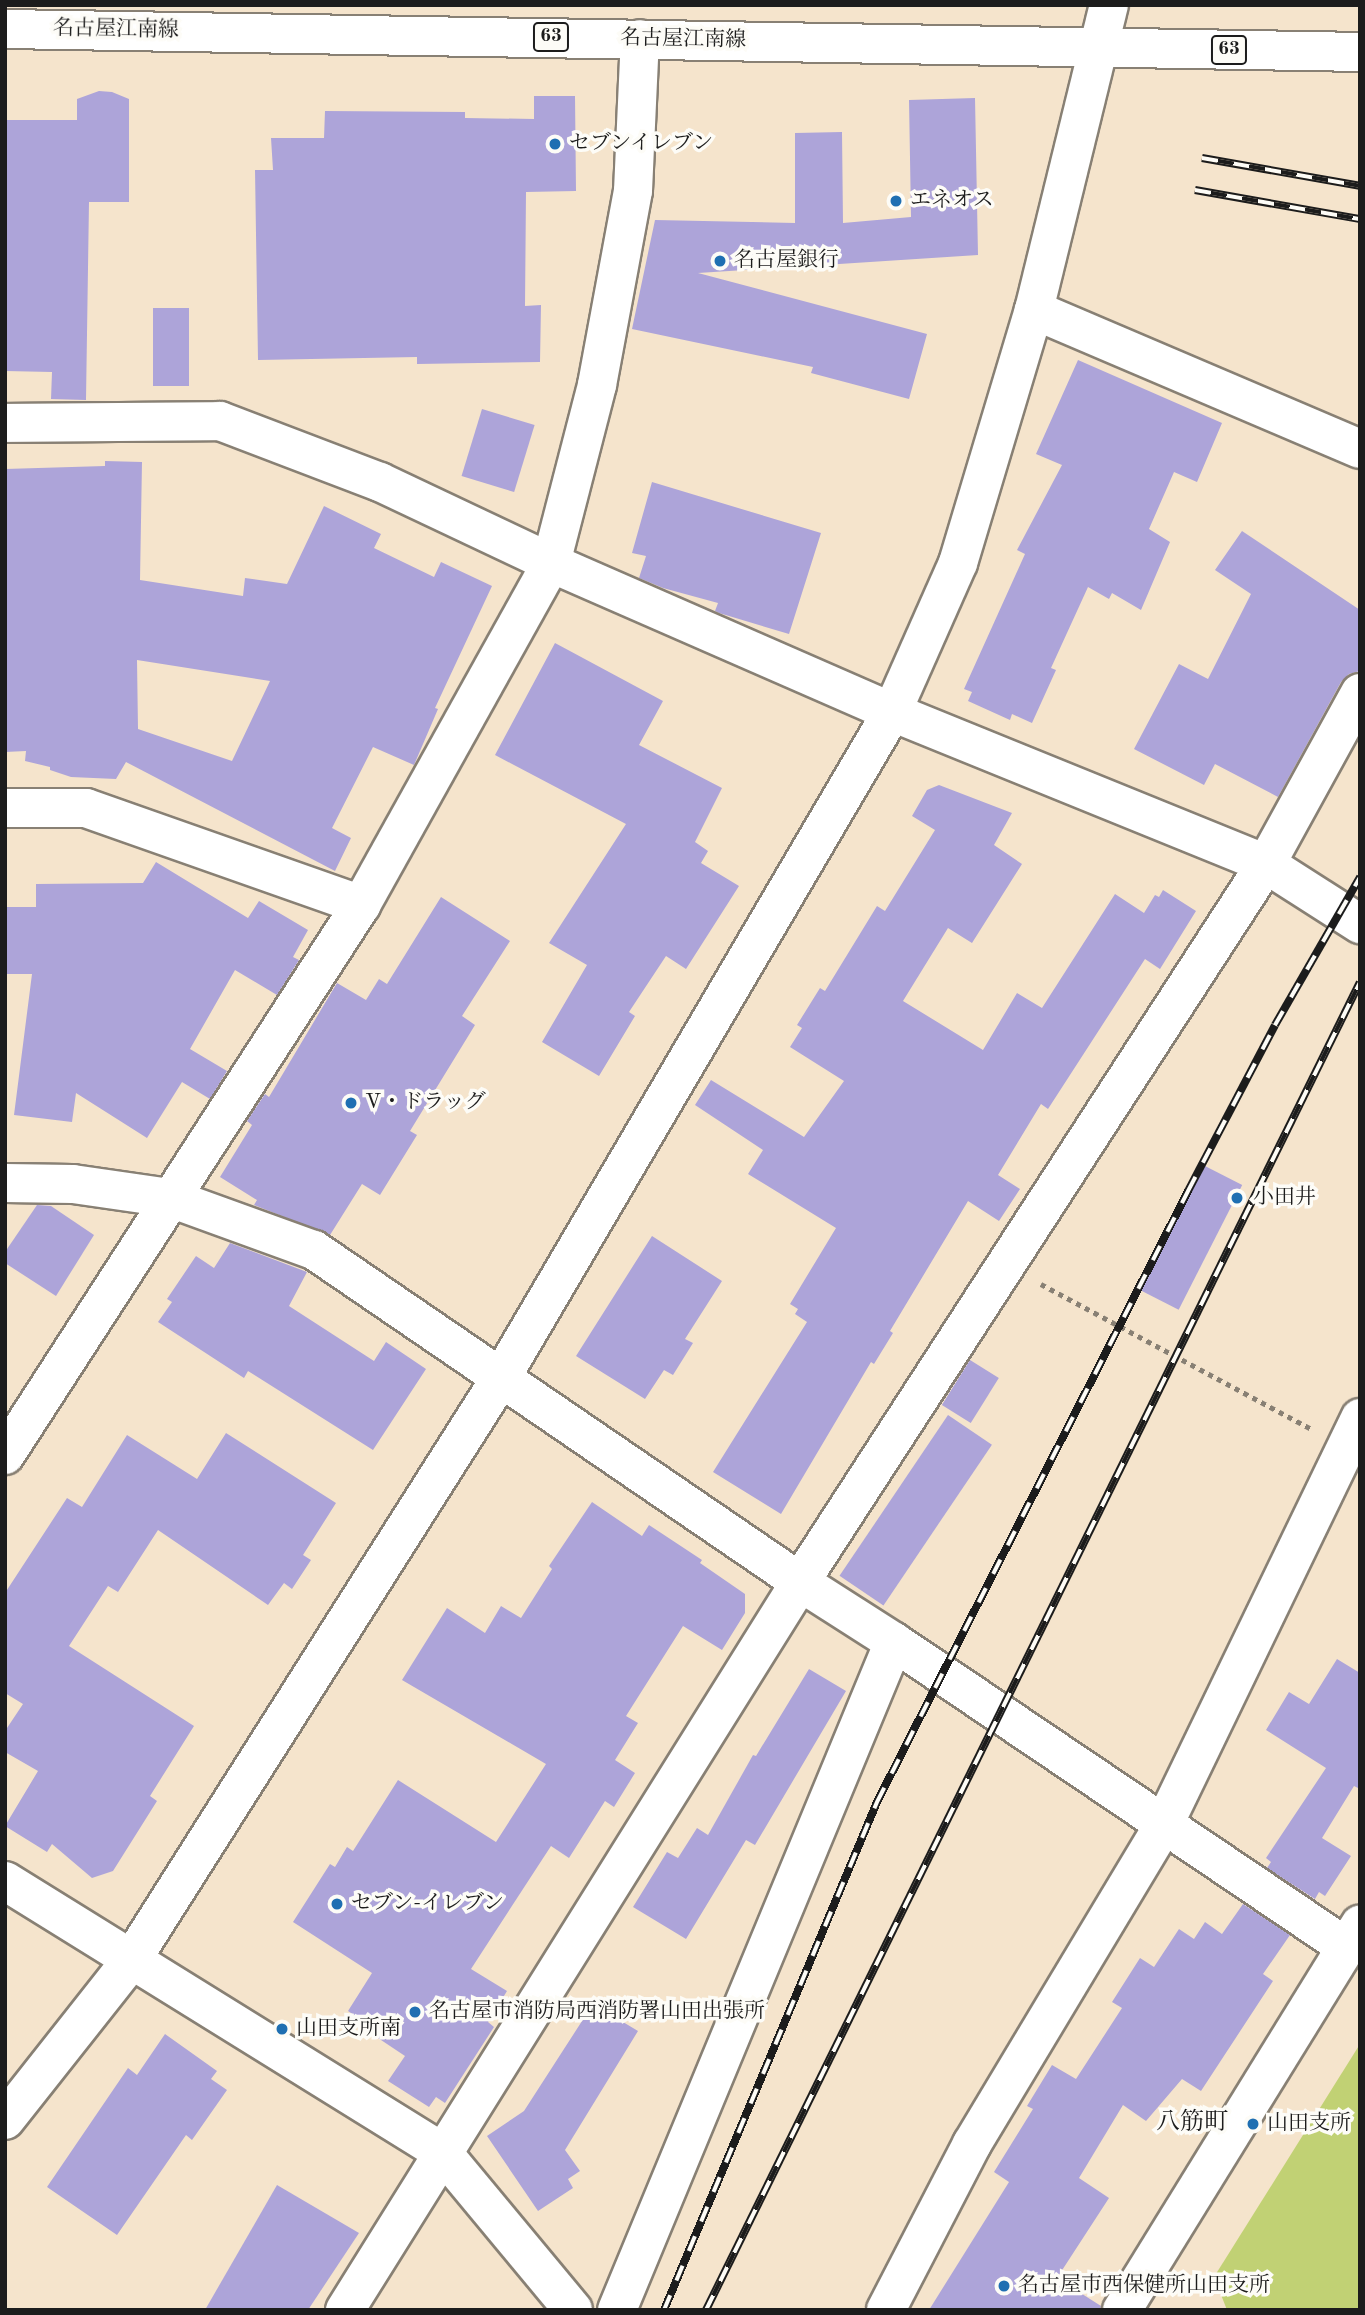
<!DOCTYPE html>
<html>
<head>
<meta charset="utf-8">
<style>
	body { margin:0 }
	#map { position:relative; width:1365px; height:2315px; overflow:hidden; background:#f5e4cc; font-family:"Old Standard TT","Noto Serif JP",serif }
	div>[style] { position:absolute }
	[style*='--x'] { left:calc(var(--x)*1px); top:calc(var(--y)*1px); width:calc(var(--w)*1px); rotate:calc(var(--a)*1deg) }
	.green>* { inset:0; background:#c1d174 }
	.building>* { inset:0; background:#ada4d9; transform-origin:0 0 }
	.path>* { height:4.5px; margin-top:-2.25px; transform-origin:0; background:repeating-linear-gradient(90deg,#888074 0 5px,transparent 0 10px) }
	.roads { filter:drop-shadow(2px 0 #888074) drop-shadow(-2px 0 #888074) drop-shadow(0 2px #888074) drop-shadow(0 -2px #888074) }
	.minor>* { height:38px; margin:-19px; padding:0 19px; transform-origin:19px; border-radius:19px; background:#fff }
	.tertiary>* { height:38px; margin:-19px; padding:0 19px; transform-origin:19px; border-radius:19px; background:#fff }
	.primary>* { height:38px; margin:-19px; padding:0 19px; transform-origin:19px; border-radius:19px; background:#fff }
	.rail>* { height:8px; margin-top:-4px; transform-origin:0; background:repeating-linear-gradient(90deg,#fdfcf7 0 16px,#1c1c1c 0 32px); box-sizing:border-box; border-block:2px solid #1c1c1c }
	.dots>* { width:19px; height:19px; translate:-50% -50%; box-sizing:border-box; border:4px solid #fdfcf7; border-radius:50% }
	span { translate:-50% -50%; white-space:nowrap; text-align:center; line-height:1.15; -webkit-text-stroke:7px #fdfcf7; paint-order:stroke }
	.shield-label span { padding:2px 5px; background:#fdfcf7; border:2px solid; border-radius:5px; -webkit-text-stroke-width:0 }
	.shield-label { font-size:19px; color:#1c1c1c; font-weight:700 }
	.street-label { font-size:21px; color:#1c1c1c }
	.poi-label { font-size:21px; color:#1c1c1c }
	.left { translate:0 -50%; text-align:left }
	.quarter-label { font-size:24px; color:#1c1c1c }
	.frame { position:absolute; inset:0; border:7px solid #1c1c1c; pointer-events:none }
</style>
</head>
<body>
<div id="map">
	<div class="green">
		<div style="clip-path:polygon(1360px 2044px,1360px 2310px,1227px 2310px,1214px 2277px)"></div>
	</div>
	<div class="building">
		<div style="clip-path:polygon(99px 91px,112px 92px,129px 99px,129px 202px,89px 202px,86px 400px,51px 399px,52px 372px,5px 371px,5px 120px,77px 120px,77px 99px)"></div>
		<div style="clip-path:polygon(534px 96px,575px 96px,576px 191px,526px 192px,525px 306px,541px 305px,540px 362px,417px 364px,417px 357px,258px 360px,255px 170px,273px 170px,271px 138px,324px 138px,325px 111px,465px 112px,465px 118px,534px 119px)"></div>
		<div style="clip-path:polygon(975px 98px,978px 255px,698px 273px,927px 334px,909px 399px,811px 373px,813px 367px,632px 329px,655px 220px,795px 223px,795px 133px,842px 132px,843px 223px,911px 217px,909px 100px)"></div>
		<div style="left:153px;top:308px;width:36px;height:78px"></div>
		<div style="clip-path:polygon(1078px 360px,1222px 423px,1197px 482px,1174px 472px,1149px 529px,1170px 542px,1141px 610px,1112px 593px,1109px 599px,1088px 587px,1051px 668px,1056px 670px,1032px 723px,1012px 714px,1010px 720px,968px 701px,972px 692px,964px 689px,1025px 554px,1017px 550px,1062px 465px,1036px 454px)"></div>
		<div style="left:482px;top:409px;width:55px;height:70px;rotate:17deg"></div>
		<div style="clip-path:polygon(evenodd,105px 461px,142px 462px,140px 580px,243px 596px,245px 578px,287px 584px,324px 506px,381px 534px,374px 548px,434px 577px,441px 562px,492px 586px,435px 708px,438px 709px,414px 765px,373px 747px,332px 828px,351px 838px,335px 871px,126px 762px,116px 779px,71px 777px,50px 770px,50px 767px,25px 761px,26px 751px,5px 752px,5px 469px,105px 466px,105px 461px,137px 660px,270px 681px,232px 761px,138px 729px,137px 660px)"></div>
		<div style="clip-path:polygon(652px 482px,821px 533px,789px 634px,719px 613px,715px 611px,718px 603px,663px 588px,639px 578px,646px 556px,632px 553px)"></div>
		<div style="clip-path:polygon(1242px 531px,1360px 610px,1360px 671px,1349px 674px,1341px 682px,1278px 797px,1215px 764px,1204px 785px,1134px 749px,1179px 664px,1208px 679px,1251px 594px,1215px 570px)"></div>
		<div style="clip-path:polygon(555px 643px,663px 701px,639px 745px,722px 788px,695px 842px,708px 851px,701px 863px,739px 886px,686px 969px,666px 956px,629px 1012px,635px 1016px,599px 1076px,542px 1042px,587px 965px,549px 943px,626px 824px,495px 755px)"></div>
		<div style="clip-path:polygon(939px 785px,1012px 813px,994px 845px,1022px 864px,972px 943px,948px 928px,903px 1001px,983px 1050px,1017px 993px,1042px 1008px,1115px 894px,1144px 913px,1155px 895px,1159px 897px,1163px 890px,1196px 911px,1160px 969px,1145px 959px,1048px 1109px,1041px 1104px,998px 1175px,1020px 1189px,999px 1221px,968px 1201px,890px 1331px,893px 1333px,874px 1364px,871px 1362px,781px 1514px,713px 1472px,807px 1322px,795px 1314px,798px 1309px,790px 1304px,836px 1228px,748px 1174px,763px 1150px,695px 1105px,711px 1080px,804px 1137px,844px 1081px,790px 1047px,802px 1028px,797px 1025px,820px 988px,825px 991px,877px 906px,885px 911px,935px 830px,912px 816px,927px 790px)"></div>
		<div style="clip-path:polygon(156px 862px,248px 918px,259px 901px,308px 930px,293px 957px,299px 960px,277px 995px,235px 970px,190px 1049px,227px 1071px,210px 1099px,182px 1082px,147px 1138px,76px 1093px,72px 1122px,14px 1115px,32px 974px,5px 974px,5px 907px,36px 907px,36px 884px,143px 883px)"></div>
		<div style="clip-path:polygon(441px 897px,510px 941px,462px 1016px,475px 1025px,410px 1131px,417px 1135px,380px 1195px,362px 1184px,330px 1235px,254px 1205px,257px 1200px,220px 1177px,252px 1125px,247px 1121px,265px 1094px,269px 1097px,337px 983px,366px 1000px,379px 979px,387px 984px)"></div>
		<div style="left:1203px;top:1165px;width:44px;height:140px;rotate:27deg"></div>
		<div style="clip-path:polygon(37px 1205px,51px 1206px,94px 1235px,56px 1296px,5px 1263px,5px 1252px)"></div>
		<div style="clip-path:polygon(652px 1236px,722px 1281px,685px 1339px,693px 1343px,673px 1375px,664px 1370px,645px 1399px,576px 1356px)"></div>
		<div style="clip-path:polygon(230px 1243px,307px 1272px,289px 1306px,374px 1361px,386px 1342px,426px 1369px,373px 1450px,248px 1371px,244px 1378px,158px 1322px,172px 1302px,167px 1299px,196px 1256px,214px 1268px)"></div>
		<div style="left:970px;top:1360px;width:34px;height:53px;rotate:32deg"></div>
		<div style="left:948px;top:1415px;width:53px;height:194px;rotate:34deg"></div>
		<div style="clip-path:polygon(226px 1433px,336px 1503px,303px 1555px,311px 1560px,292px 1589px,284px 1583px,268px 1605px,158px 1530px,118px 1592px,108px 1586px,69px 1646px,194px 1726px,150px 1796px,157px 1801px,113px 1871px,92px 1878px,52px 1844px,47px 1852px,5px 1826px,38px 1771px,5px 1752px,5px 1731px,23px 1704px,5px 1693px,5px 1593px,67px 1498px,82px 1507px,127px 1435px,197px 1479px)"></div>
		<div style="clip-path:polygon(592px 1502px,642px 1536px,649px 1525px,702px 1560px,700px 1563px,745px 1594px,745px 1613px,722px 1650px,683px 1626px,626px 1716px,638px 1723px,615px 1760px,635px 1773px,614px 1807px,605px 1801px,569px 1858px,551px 1846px,471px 1969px,507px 1991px,488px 2022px,494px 2027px,445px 2103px,436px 2097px,429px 2107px,388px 2081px,405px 2056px,366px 2030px,369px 2025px,348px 2011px,372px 1973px,293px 1922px,330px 1864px,335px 1867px,347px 1847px,353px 1851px,398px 1780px,496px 1842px,546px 1764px,402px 1680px,447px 1608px,485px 1633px,501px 1606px,521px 1618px,552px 1569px,549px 1566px)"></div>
		<div style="clip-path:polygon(1337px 1659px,1360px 1673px,1360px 1789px,1354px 1786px,1322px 1838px,1351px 1856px,1325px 1896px,1319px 1892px,1315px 1899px,1267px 1868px,1271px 1862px,1266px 1858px,1326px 1768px,1266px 1730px,1289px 1692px,1309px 1704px)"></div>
		<div style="clip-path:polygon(809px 1669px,846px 1691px,755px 1845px,746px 1840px,686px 1939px,633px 1907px,667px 1852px,678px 1858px,697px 1828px,708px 1835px,753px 1755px,756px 1756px)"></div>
		<div style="clip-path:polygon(1243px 1904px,1290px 1935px,1263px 1974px,1273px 1981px,1201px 2091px,1182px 2079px,1146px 2121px,1123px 2105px,1079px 2178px,1109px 2198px,1057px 2278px,1101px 2306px,1100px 2310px,929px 2310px,1009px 2182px,994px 2172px,1033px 2109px,1027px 2106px,1052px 2065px,1076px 2079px,1122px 2008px,1112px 2002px,1140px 1958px,1154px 1967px,1179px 1929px,1194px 1939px,1205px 1922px,1222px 1934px)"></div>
		<div style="clip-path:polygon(593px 2004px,638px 2031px,565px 2150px,580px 2171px,568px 2179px,573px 2188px,538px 2211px,487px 2136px,524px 2111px)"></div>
		<div style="clip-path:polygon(165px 2034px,217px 2071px,211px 2079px,227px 2090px,192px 2140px,186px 2135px,117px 2235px,47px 2187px,128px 2068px,137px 2075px)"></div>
		<div style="clip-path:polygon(277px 2185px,359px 2233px,308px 2310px,205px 2310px)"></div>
	</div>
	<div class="path">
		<div style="--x:1041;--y:1284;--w:306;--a:28.2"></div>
	</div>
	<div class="roads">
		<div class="minor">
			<div style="--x:1034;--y:310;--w:354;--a:23.1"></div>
			<div style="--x:5;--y:423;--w:215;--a:-0.5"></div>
			<div style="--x:220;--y:421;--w:171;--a:20.9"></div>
			<div style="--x:380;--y:482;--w:189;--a:25.3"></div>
			<div style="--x:551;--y:563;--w:372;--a:23.6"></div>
			<div style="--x:5;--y:808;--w:81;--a:0"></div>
			<div style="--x:86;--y:808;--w:292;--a:19.4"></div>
			<div style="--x:5;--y:1183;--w:68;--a:0.8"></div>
			<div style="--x:73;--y:1184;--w:98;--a:8.2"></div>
			<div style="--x:170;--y:1198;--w:153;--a:19.9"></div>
			<div style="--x:314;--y:1250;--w:589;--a:34.34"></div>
			<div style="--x:800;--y:1582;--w:112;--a:32.6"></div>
			<div style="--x:894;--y:1642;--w:545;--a:34.01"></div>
			<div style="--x:5;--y:1455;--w:655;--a:-57.09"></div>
			<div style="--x:361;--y:905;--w:391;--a:-60.9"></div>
			<div style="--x:551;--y:563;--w:184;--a:-75.5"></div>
			<div style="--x:597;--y:385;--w:197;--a:-79.5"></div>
			<div style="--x:633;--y:191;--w:152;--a:-87.4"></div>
			<div style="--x:345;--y:2310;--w:858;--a:-57.99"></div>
			<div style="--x:800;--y:1582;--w:856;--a:-57.02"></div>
			<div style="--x:1266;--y:864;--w:195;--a:-61.2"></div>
			<div style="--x:617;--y:2310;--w:723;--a:-67.48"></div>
			<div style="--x:886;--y:2310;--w:187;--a:-62.6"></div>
			<div style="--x:972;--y:2144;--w:373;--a:-59"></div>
			<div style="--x:1164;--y:1824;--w:451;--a:-64.2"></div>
		</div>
		<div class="tertiary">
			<div style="--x:892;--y:712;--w:404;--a:22.1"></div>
			<div style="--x:1266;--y:864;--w:112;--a:32.6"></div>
			<div style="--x:5;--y:1881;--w:514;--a:31.8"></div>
			<div style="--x:442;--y:2152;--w:205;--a:50.3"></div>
			<div style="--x:5;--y:2120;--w:205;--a:-51.7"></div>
			<div style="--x:132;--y:1959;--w:690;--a:-57.6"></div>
			<div style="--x:502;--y:1376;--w:770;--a:-59.57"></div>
			<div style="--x:892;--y:712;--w:163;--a:-66.1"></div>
			<div style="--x:958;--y:563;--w:264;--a:-73.3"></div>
			<div style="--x:1034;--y:310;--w:314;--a:-76.2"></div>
			<div style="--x:1122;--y:2310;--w:453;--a:-58.3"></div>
		</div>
		<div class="primary">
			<div style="--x:5;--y:29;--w:1355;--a:0.97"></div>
		</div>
	</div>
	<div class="rail">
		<div style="--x:1202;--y:158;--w:160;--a:10"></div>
		<div style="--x:1195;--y:190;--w:168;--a:10"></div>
		<div style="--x:664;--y:2310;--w:551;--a:-67.25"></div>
		<div style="--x:877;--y:1802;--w:686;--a:-63.02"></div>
		<div style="--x:1188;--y:1191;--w:187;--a:-62.3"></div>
		<div style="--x:1275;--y:1025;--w:171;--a:-60.1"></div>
		<div style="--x:706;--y:2310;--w:1480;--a:-63.78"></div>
	</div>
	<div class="dots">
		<div style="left:555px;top:144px;background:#1f6fb2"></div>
		<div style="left:896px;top:201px;background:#1f6fb2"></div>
		<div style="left:720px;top:261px;background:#1f6fb2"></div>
		<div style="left:351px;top:1103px;background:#1f6fb2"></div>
		<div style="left:1237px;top:1198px;background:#1f6fb2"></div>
		<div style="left:337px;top:1904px;background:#1f6fb2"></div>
		<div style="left:415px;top:2012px;background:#1f6fb2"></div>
		<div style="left:282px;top:2029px;background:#1f6fb2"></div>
		<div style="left:1253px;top:2124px;background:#1f6fb2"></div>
		<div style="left:1004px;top:2286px;background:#1f6fb2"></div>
	</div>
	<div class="shield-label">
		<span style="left:551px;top:37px">63</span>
		<span style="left:1229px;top:50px">63</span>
	</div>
	<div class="street-label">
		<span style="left:116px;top:30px;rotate:1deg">名古屋江南線</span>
		<span style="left:683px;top:40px;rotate:1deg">名古屋江南線</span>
	</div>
	<div class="poi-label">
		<span class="left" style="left:569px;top:144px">セブンイレブン</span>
		<span class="left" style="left:910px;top:201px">エネオス</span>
		<span class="left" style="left:734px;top:261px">名古屋銀行</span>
		<span class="left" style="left:365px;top:1103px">V・ドラッグ</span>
		<span class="left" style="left:1253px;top:1198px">小田井</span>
		<span class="left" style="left:351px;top:1904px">セブン-イレブン</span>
		<span class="left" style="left:429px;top:2012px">名古屋市消防局西消防署山田出張所</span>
		<span class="left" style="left:296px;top:2029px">山田支所南</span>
		<span class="left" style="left:1267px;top:2124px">山田支所</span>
		<span class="left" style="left:1018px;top:2286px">名古屋市西保健所山田支所</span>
	</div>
	<div class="quarter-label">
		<span style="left:1192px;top:2124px">八筋町</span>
	</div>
	<div class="frame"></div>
</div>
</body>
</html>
